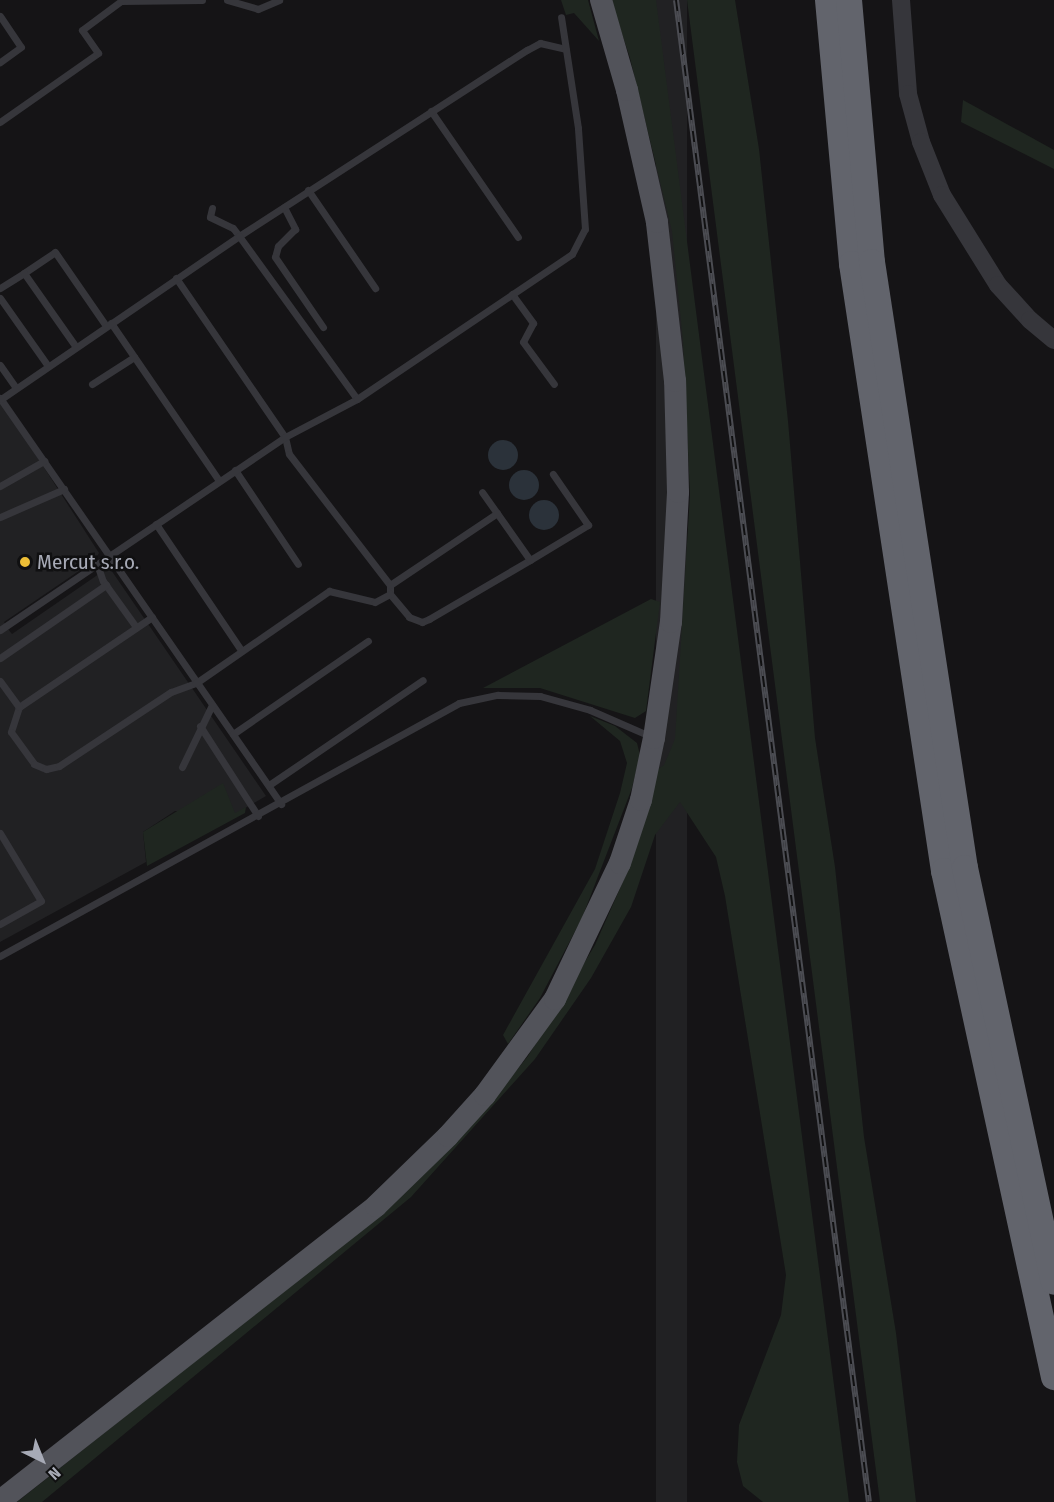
<!DOCTYPE html>
<html>
<head>
<meta charset="utf-8">
<style>
	body { margin:0 }
	#map { position:relative; width:1054px; height:1502px; overflow:hidden; background:#151416; font-family:"Fira Sans Condensed",sans-serif }
	div>[style] { position:absolute }
	[style*='--x'] { left:calc(var(--x)*1px); top:calc(var(--y)*1px); width:calc(var(--w)*1px); rotate:calc(var(--a)*1deg) }
	.built>* { inset:0; background:#212123; transform-origin:0 0 }
	.green>* { inset:0; background:#1f2620 }
	.water>* { inset:0; background:#2b323a }
	.round { border-radius:50% }
	.service>* { height:7px; margin:-3.5px; padding:0 3.5px; transform-origin:3.5px; border-radius:3.5px; background:#36363b }
	.tertiary>* { height:18px; margin:-9px; padding:0 9px; transform-origin:9px; border-radius:9px; background:#36363b }
	.primary>* { height:22px; margin:-11px; padding:0 11px; transform-origin:11px; border-radius:11px; background:#52535a }
	.motorway>* { height:26px; margin:-13px; padding:0 13px; transform-origin:13px; border-radius:13px; background:#62646c }
	.rail>* { height:6px; margin-top:-3px; transform-origin:0; background:repeating-linear-gradient(90deg,#101011 0 11px,#4b4c52 0 22px); box-sizing:border-box; border-block:2px solid #4b4c52 }
	.dots>* { width:16px; height:16px; translate:-50% -50%; box-sizing:border-box; border:3px solid #101011; border-radius:50% }
	span { translate:-50% -50%; white-space:nowrap; text-align:center; line-height:1.15; -webkit-text-stroke:5px #101011; paint-order:stroke }
	.poi-label { font-size:21px; color:#a7aab6 }
	.left { translate:0 -50%; text-align:left }
	.north { position:absolute; left:12px; top:1430px; width:60px; height:60px; -webkit-text-stroke:4px #101011; paint-order:stroke; rotate:137deg; font-size:16px; font-weight:700; line-height:24px; text-align:center; color:#a7aab6 }
	.north::after { content:''; display:block; margin:auto; width:21px; height:27px; background:#a7aab6; clip-path:polygon(50% 0,100% 100%,50% 72%,0 100%) }
</style>
</head>
<body>
<div id="map">
	<div class="built">
		<div style="left:656px;top:0;width:31px;height:1514px"></div>
		<div style="clip-path:polygon(0 399px,99px 553px,95px 560px,4px 622px,8px 629px,12px 634px,109px 567px,266px 796px,235px 814px,175px 811px,143px 832px,146px 862px,0 942px)"></div>
	</div>
	<div class="green">
		<div style="clip-path:polygon(561px 0,588px 0,599px 41px,574px 13px,566px 15px)"></div>
		<div style="clip-path:polygon(611px 0,656px 0,849px 1502px,763px 1502px,743px 1486px,737px 1462px,739px 1425px,781px 1315px,786px 1275px,725px 896px,716px 857px,680px 802px,655px 835px,631px 907px,591px 978px,535px 1059px,411px 1197px,42px 1502px,17px 1502px,259px 1311px,480px 1116px,528px 1056px,595px 945px,629px 868px,658px 769px,664px 765px,675px 739px,690px 495px,683px 341px,672px 231px,630px 58px)"></div>
		<div style="clip-path:polygon(687px 0,735px 0,759px 149px,788px 421px,815px 738px,835px 867px,864px 1137px,896px 1333px,916px 1502px,880px 1502px)"></div>
		<div style="clip-path:polygon(963px 100px,1054px 150px,1054px 169px,961px 122px)"></div>
		<div style="clip-path:polygon(651px 599px,660px 602px,646px 711px,635px 718px,540px 688px,483px 688px)"></div>
		<div style="clip-path:polygon(590px 716px,615px 726px,637px 743px,640px 755px,632px 788px,582px 918px,540px 998px,508px 1044px,503px 1035px,595px 869px,620px 793px,627px 763px,620px 741px)"></div>
		<div style="clip-path:polygon(223px 783px,235px 813px,246px 807px,245px 813px,147px 866px,143px 832px)"></div>
	</div>
	<div class="water">
		<div class="round" style="left:488px;top:440px;width:30px;height:30px"></div>
		<div class="round" style="left:509px;top:470px;width:30px;height:30px"></div>
		<div class="round" style="left:529px;top:500px;width:30px;height:30px"></div>
	</div>
	<div class="service">
		<div style="--x:227;--y:0;--w:32;--a:16"></div>
		<div style="--x:258;--y:9;--w:23;--a:-23"></div>
		<div style="--x:0;--y:16;--w:37;--a:56"></div>
		<div style="--x:21;--y:47;--w:26;--a:144"></div>
		<div style="--x:431;--y:111;--w:153;--a:55.4"></div>
		<div style="--x:0;--y:122;--w:120;--a:-35.1"></div>
		<div style="--x:98;--y:53;--w:28;--a:-125"></div>
		<div style="--x:82;--y:30;--w:49;--a:-36.6"></div>
		<div style="--x:121;--y:1;--w:81;--a:-0.7"></div>
		<div style="--x:308;--y:190;--w:119;--a:55.6"></div>
		<div style="--x:284;--y:207;--w:25;--a:63"></div>
		<div style="--x:295;--y:229;--w:24;--a:135"></div>
		<div style="--x:278;--y:246;--w:11;--a:105"></div>
		<div style="--x:275;--y:257;--w:85;--a:55.6"></div>
		<div style="--x:212;--y:208;--w:9;--a:103"></div>
		<div style="--x:210;--y:217;--w:25;--a:26"></div>
		<div style="--x:233;--y:228;--w:10;--a:53"></div>
		<div style="--x:239;--y:236;--w:343;--a:-32.9"></div>
		<div style="--x:527;--y:50;--w:15;--a:-28"></div>
		<div style="--x:540;--y:43;--w:26;--a:13"></div>
		<div style="--x:24;--y:273;--w:37;--a:-34"></div>
		<div style="--x:55;--y:252;--w:90;--a:55.4"></div>
		<div style="--x:176;--y:278;--w:193;--a:55.6"></div>
		<div style="--x:285;--y:437;--w:17;--a:77"></div>
		<div style="--x:289;--y:454;--w:165;--a:52.4"></div>
		<div style="--x:390;--y:585;--w:9;--a:90"></div>
		<div style="--x:390;--y:594;--w:30;--a:50"></div>
		<div style="--x:409;--y:617;--w:14;--a:21"></div>
		<div style="--x:422;--y:622;--w:8;--a:-23"></div>
		<div style="--x:429;--y:619;--w:117;--a:-30.3"></div>
		<div style="--x:530;--y:560;--w:83;--a:-125.2"></div>
		<div style="--x:0;--y:288;--w:28;--a:-32"></div>
		<div style="--x:24;--y:273;--w:90;--a:54.9"></div>
		<div style="--x:512;--y:294;--w:36;--a:54"></div>
		<div style="--x:533;--y:323;--w:21;--a:118"></div>
		<div style="--x:523;--y:342;--w:52;--a:53.6"></div>
		<div style="--x:0;--y:298;--w:83;--a:54.8"></div>
		<div style="--x:111;--y:323;--w:191;--a:55.6"></div>
		<div style="--x:0;--y:365;--w:28;--a:55"></div>
		<div style="--x:92;--y:384;--w:50;--a:-32.7"></div>
		<div style="--x:0;--y:398;--w:494;--a:55.3"></div>
		<div style="--x:1;--y:399;--w:288;--a:-34.4"></div>
		<div style="--x:239;--y:236;--w:201;--a:54.1"></div>
		<div style="--x:235;--y:470;--w:113;--a:56.2"></div>
		<div style="--x:0;--y:486;--w:51;--a:-29.6"></div>
		<div style="--x:0;--y:517;--w:70;--a:-23.6"></div>
		<div style="--x:156;--y:524;--w:152;--a:56"></div>
		<div style="--x:530;--y:560;--w:68;--a:-31.1"></div>
		<div style="--x:588;--y:525;--w:62;--a:-124.5"></div>
		<div style="--x:97;--y:564;--w:18;--a:71"></div>
		<div style="--x:103;--y:581;--w:57;--a:54.3"></div>
		<div style="--x:390;--y:585;--w:129;--a:-33.9"></div>
		<div style="--x:152;--y:617;--w:161;--a:145.9"></div>
		<div style="--x:19;--y:707;--w:26;--a:108"></div>
		<div style="--x:11;--y:732;--w:39;--a:54"></div>
		<div style="--x:34;--y:764;--w:13;--a:23"></div>
		<div style="--x:46;--y:769;--w:13;--a:-13"></div>
		<div style="--x:59;--y:766;--w:134;--a:-33.5"></div>
		<div style="--x:171;--y:692;--w:27;--a:-20"></div>
		<div style="--x:196;--y:683;--w:162;--a:-34.7"></div>
		<div style="--x:329;--y:591;--w:47;--a:13.4"></div>
		<div style="--x:375;--y:602;--w:17;--a:-28"></div>
		<div style="--x:0;--y:630;--w:344;--a:-34.1"></div>
		<div style="--x:285;--y:437;--w:81;--a:-27.8"></div>
		<div style="--x:357;--y:399;--w:259;--a:-34"></div>
		<div style="--x:572;--y:254;--w:28;--a:-63"></div>
		<div style="--x:585;--y:229;--w:101;--a:-94"></div>
		<div style="--x:578;--y:128;--w:112;--a:-98.7"></div>
		<div style="--x:0;--y:658;--w:129;--a:-34.6"></div>
		<div style="--x:0;--y:681;--w:32;--a:54"></div>
		<div style="--x:200;--y:726;--w:107;--a:57.2"></div>
		<div style="--x:233;--y:734;--w:164;--a:-34.6"></div>
		<div style="--x:182;--y:767;--w:69;--a:-64.2"></div>
		<div style="--x:269;--y:785;--w:186;--a:-34.3"></div>
		<div style="--x:0;--y:833;--w:79;--a:58.9"></div>
		<div style="--x:41;--y:901;--w:47;--a:150.7"></div>
		<div style="--x:0;--y:956;--w:524;--a:-28.86"></div>
		<div style="--x:459;--y:703;--w:40;--a:-12"></div>
		<div style="--x:498;--y:695;--w:42;--a:1.4"></div>
		<div style="--x:540;--y:696;--w:52;--a:15.6"></div>
		<div style="--x:590;--y:710;--w:68;--a:23.5"></div>
	</div>
	<div class="tertiary">
		<div style="--x:901;--y:0;--w:94;--a:85.7"></div>
		<div style="--x:908;--y:94;--w:50;--a:74.8"></div>
		<div style="--x:921;--y:142;--w:57;--a:68.4"></div>
		<div style="--x:942;--y:195;--w:106;--a:58.1"></div>
		<div style="--x:998;--y:285;--w:47;--a:47.6"></div>
		<div style="--x:1030;--y:320;--w:31;--a:40"></div>
	</div>
	<div class="primary">
		<div style="--x:0;--y:1501;--w:478;--a:-38.1"></div>
		<div style="--x:376;--y:1206;--w:100;--a:-44.2"></div>
		<div style="--x:448;--y:1136;--w:55;--a:-47.9"></div>
		<div style="--x:485;--y:1095;--w:119;--a:-53.9"></div>
		<div style="--x:555;--y:999;--w:151;--a:-64.5"></div>
		<div style="--x:620;--y:863;--w:66;--a:-71.6"></div>
		<div style="--x:641;--y:800;--w:63;--a:-78.2"></div>
		<div style="--x:654;--y:738;--w:117;--a:-81.7"></div>
		<div style="--x:671;--y:622;--w:130;--a:-86.9"></div>
		<div style="--x:678;--y:492;--w:111;--a:-91.5"></div>
		<div style="--x:675;--y:381;--w:160;--a:-96.5"></div>
		<div style="--x:657;--y:222;--w:135;--a:-102.8"></div>
		<div style="--x:627;--y:90;--w:94;--a:-106.1"></div>
	</div>
	<div class="motorway">
		<div style="--x:828;--y:0;--w:265;--a:84.8"></div>
		<div style="--x:852;--y:264;--w:614;--a:81.38"></div>
		<div style="--x:944;--y:871;--w:518;--a:77.74"></div>
		<div style="--x:849;--y:0;--w:263;--a:85"></div>
		<div style="--x:872;--y:262;--w:613;--a:81.28"></div>
		<div style="--x:965;--y:868;--w:423;--a:77.9"></div>
	</div>
	<div class="rail">
		<div style="--x:676;--y:0;--w:1514;--a:82.68"></div>
	</div>
	<div class="dots">
		<div style="left:25px;top:562px;background:#edbe36"></div>
	</div>
	<div class="poi-label">
		<span class="left" style="left:37px;top:562px">Mercut s.r.o.</span>
	</div>
	<div class="north">N</div>
</div>
</body>
</html>
